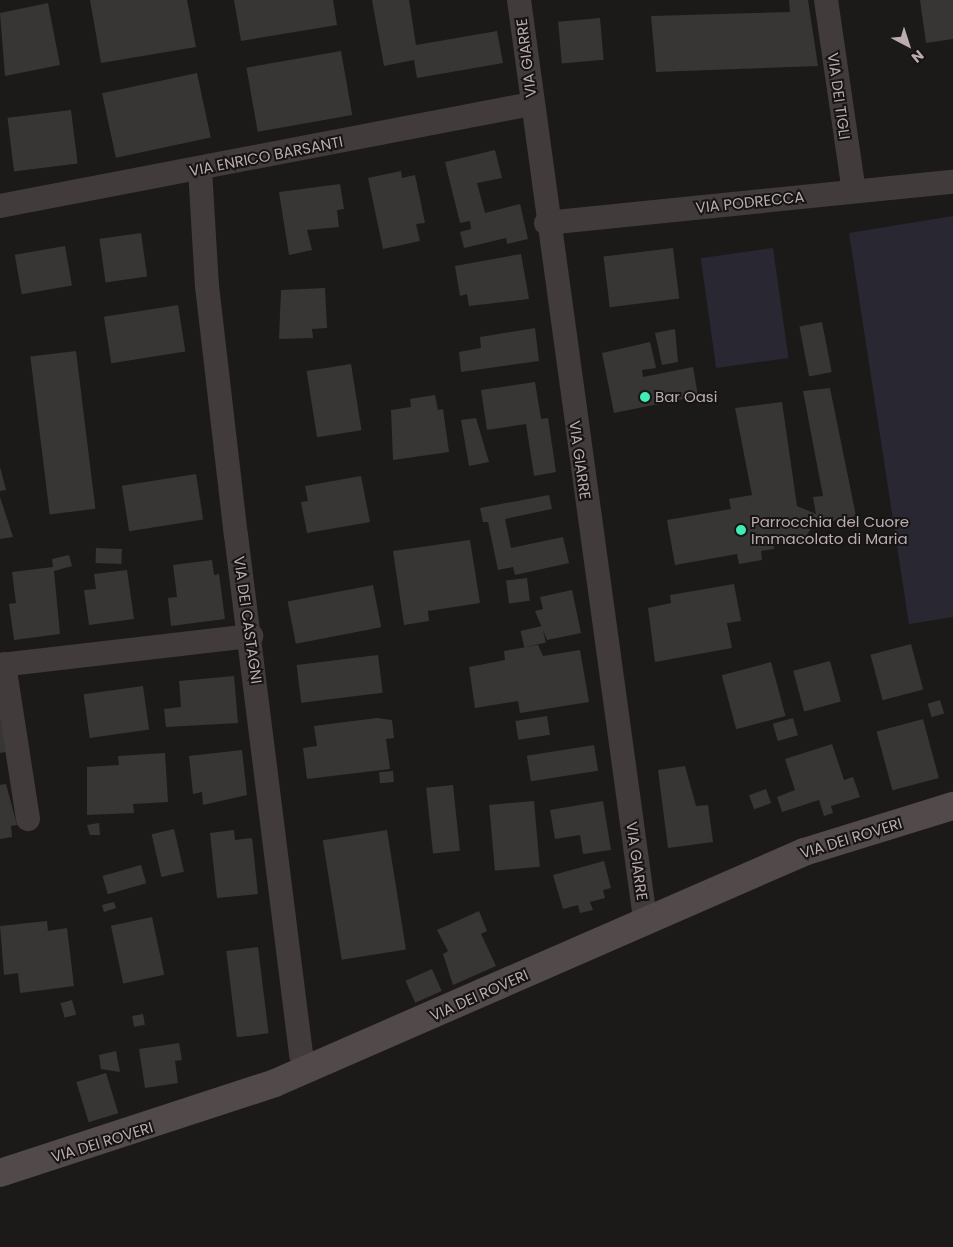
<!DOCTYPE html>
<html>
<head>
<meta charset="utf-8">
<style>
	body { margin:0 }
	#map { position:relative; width:953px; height:1247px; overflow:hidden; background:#1c1a19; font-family:Poppins,sans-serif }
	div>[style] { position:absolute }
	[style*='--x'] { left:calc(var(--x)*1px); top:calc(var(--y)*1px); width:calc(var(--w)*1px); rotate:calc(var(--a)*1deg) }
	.green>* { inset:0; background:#292731; transform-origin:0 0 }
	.building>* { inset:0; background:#383535; transform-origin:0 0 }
	.street>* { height:24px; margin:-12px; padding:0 12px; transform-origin:12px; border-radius:12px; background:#413b3b }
	.secondary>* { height:28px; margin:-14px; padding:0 14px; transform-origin:14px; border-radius:14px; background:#51494a }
	.dots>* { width:14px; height:14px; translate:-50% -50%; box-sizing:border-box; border:2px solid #171414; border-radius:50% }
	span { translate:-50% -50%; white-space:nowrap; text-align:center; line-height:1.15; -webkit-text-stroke:4px #171414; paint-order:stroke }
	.street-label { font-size:15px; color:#bbacb1 }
	.poi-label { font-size:15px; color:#bbacb1 }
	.left { translate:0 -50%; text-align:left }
	.north { position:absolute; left:883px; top:20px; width:50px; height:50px; -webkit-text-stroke:4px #171414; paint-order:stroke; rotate:140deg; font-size:14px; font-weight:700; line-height:20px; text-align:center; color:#bbacb1 }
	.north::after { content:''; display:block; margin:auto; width:18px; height:22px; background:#bbacb1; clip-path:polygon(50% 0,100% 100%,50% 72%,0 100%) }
</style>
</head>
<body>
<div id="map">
	<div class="green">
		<div style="clip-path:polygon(953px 216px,953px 617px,909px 624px,849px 233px)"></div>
		<div style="left:773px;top:248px;width:111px;height:73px;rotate:82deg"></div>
	</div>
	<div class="building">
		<div style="clip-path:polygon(90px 0,187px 0,196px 47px,101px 63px)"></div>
		<div style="clip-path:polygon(234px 0,333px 0,337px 25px,241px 41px)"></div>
		<div style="clip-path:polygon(372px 0,409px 0,416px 45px,497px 31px,503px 63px,417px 78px,414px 60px,384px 66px)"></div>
		<div style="clip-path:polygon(789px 0,808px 0,818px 66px,656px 72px,651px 16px,790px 12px)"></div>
		<div style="clip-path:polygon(920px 0,953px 0,953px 39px,926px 43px)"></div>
		<div style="clip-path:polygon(48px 3px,60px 65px,5px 76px,0 13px)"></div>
		<div style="left:600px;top:18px;width:42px;height:42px;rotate:85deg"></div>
		<div style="left:341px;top:51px;width:65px;height:96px;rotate:80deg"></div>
		<div style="left:197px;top:73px;width:66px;height:97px;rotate:78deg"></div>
		<div style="left:71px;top:110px;width:54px;height:64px;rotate:83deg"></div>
		<div style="clip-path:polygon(495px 150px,502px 178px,477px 183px,485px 213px,520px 204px,528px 239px,507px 244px,506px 238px,464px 248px,460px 232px,471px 229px,470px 221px,460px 223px,445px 162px)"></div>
		<div style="clip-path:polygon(401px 171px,402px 178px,415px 175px,425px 223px,416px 224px,420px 241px,383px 249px,368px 178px)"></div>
		<div style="clip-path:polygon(340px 184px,344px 209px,337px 210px,339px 227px,307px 230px,312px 250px,289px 255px,279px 192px)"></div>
		<div style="left:141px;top:233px;width:44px;height:42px;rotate:82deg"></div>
		<div style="left:65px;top:246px;width:40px;height:51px;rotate:80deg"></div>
		<div style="left:673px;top:248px;width:51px;height:70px;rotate:83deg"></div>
		<div style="clip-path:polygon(521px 254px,529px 299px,469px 306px,467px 294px,460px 296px,455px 266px)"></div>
		<div style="clip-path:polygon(325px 288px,327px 328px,312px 329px,313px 338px,279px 339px,281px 290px)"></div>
		<div style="left:178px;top:305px;width:47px;height:75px;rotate:81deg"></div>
		<div style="left:822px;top:322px;width:51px;height:23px;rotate:79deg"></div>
		<div style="clip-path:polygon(535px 328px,539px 361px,461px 372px,459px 352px,481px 348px,480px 337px)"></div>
		<div style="clip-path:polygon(675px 329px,678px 362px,662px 365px,655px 333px)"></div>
		<div style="clip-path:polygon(650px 342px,656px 368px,642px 370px,643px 377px,693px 367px,698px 396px,614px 413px,602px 353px)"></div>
		<div style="left:76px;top:351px;width:159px;height:46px;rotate:83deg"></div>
		<div style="left:351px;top:364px;width:67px;height:45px;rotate:81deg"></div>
		<div style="clip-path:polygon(535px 382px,541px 419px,548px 418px,556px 472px,534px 476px,526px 424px,487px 430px,481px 390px)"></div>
		<div style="clip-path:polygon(830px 388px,856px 516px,818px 524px,818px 519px,803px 540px,774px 545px,774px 549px,761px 551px,762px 560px,739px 564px,737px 554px,675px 565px,667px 520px,731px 509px,729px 499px,752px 495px,735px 408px,782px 402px,797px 506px,816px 514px,813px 497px,823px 496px,803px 391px)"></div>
		<div style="clip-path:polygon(435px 395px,438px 410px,443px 409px,449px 452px,393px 460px,391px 410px,411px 407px,410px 399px)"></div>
		<div style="clip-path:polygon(476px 418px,489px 462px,469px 466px,461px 420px)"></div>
		<div style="clip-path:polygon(0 467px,6px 490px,0 491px)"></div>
		<div style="left:196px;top:474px;width:46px;height:75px;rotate:81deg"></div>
		<div style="clip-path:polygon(361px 476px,370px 522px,307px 533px,301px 502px,308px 501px,305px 486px)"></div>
		<div style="clip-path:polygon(549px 495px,552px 509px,505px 519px,511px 548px,563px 537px,569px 563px,515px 575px,513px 567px,498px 570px,488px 522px,483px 522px,480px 508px)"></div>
		<div style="clip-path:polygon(0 497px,13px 537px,0 539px)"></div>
		<div style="clip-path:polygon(470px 540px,480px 603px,428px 611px,429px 621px,404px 625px,393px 551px)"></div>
		<div style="left:96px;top:548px;width:26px;height:15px;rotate:2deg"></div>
		<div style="clip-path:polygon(69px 555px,72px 566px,54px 571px,60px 634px,14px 640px,9px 604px,16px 603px,12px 572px,53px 567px,52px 559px)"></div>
		<div style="clip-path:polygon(212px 560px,214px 575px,219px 574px,225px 619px,171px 626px,168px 598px,177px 597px,173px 565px)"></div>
		<div style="clip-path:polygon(127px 570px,134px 619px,89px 625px,84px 590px,96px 589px,94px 574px)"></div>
		<div style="left:527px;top:578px;width:23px;height:21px;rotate:83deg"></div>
		<div style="clip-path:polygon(734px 584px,741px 621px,727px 623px,732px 648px,655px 662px,648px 608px,671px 603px,670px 595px)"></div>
		<div style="left:373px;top:585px;width:43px;height:87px;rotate:79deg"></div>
		<div style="clip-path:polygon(572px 590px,581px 633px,547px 640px,535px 611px,543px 609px,540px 597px)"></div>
		<div style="left:542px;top:626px;width:17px;height:22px;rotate:77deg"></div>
		<div style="left:911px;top:644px;width:47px;height:42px;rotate:75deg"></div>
		<div style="clip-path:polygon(538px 645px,543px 656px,580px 650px,589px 702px,520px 713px,518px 701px,475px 708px,469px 667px,505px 660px,504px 651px)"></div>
		<div style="left:378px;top:655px;width:38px;height:82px;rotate:83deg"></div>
		<div style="left:830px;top:661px;width:42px;height:38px;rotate:75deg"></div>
		<div style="left:771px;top:662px;width:56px;height:51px;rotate:75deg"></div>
		<div style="clip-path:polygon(234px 676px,238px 723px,166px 727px,164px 709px,181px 707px,179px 681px)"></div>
		<div style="left:143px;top:686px;width:44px;height:60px;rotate:82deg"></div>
		<div style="left:940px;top:700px;width:14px;height:13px;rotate:73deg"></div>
		<div style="clip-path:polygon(0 709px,12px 751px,0 753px)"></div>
		<div style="left:547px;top:716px;width:19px;height:32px;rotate:81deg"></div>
		<div style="clip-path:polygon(377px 718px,392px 720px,394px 738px,386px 739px,390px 769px,307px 779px,303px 748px,317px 746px,314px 726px)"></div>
		<div style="left:793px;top:718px;width:18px;height:21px;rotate:74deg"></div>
		<div style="left:923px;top:719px;width:61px;height:48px;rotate:75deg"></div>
		<div style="clip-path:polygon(832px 744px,844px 780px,853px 777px,860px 797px,831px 806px,833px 813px,824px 816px,819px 800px,782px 812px,777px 797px,795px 790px,785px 759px)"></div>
		<div style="left:594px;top:745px;width:26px;height:68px;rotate:81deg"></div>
		<div style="clip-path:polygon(242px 750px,247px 795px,203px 805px,202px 792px,193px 794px,189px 756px)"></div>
		<div style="clip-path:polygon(165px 753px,168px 802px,133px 804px,134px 813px,87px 815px,87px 767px,119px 765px,118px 756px)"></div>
		<div style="clip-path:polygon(685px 766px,696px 806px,708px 805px,713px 842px,668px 848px,658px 770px)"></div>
		<div style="left:393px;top:771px;width:11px;height:14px;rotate:85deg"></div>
		<div style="clip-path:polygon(6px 784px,17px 825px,11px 826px,12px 837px,0 839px,0 785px)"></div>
		<div style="left:453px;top:785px;width:66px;height:27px;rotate:84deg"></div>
		<div style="left:766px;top:789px;width:15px;height:18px;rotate:70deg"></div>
		<div style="left:534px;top:801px;width:66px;height:45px;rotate:85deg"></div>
		<div style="clip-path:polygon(603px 801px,611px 850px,583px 854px,580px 835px,555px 839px,550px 810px)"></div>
		<div style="clip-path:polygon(99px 823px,100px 835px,90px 835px,87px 825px)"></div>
		<div style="left:174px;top:829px;width:44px;height:23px;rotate:77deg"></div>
		<div style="clip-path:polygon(234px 830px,235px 840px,252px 838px,258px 894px,217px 898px,210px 833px)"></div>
		<div style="left:387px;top:830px;width:121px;height:65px;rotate:81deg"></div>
		<div style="clip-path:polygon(604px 861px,611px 888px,603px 890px,605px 898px,590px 902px,593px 910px,580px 913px,578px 905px,563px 909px,553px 875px)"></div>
		<div style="left:141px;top:865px;width:19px;height:40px;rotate:74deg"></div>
		<div style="clip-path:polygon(114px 902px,116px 908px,104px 912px,102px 905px)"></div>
		<div style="clip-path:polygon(479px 911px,487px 931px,481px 934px,496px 966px,453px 985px,443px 954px,448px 951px,437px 930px)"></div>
		<div style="left:152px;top:917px;width:59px;height:42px;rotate:78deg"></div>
		<div style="clip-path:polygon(47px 921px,48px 931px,67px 928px,74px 986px,20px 993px,18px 973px,4px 975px,0 926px)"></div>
		<div style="left:258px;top:947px;width:87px;height:32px;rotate:83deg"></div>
		<div style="left:432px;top:969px;width:24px;height:29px;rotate:66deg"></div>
		<div style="left:72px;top:1000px;width:15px;height:12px;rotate:74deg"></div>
		<div style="left:143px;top:1014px;width:11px;height:11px;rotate:80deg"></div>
		<div style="clip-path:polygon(179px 1043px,182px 1060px,175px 1061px,178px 1083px,145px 1088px,139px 1049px)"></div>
		<div style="clip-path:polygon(116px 1051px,120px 1072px,101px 1069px,99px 1055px)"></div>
		<div style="left:106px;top:1073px;width:42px;height:31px;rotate:73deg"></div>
	</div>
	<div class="street">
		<div style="--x:519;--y:0;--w:928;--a:82.19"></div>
		<div style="--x:826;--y:0;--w:193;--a:81.7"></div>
		<div style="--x:200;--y:169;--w:117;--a:86.6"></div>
		<div style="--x:207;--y:286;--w:251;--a:83.4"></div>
		<div style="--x:236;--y:535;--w:523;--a:82.86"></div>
		<div style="--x:301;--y:1054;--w:17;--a:73"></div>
		<div style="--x:0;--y:206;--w:541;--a:-10.87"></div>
		<div style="--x:546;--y:223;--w:409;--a:-5.8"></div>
		<div style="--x:4;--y:664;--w:157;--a:81.2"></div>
		<div style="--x:0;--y:665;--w:253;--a:-6.6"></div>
	</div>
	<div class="secondary">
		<div style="--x:0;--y:1173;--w:289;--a:-18.1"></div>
		<div style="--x:275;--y:1083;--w:577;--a:-23.59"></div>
		<div style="--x:804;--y:852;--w:156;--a:-17.2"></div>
	</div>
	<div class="dots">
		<div style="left:645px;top:397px;background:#3feeb6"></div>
		<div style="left:741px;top:530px;background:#3feeb6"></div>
	</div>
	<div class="street-label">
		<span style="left:526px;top:58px;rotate:-97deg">VIA GIARRE</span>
		<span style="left:839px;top:96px;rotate:82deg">VIA DEI TIGLI</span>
		<span style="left:266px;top:156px;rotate:-11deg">VIA ENRICO BARSANTI</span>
		<span style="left:750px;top:202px;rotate:-6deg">VIA PODRECCA</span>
		<span style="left:580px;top:460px;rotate:82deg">VIA GIARRE</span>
		<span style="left:248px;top:620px;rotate:82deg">VIA DEI CASTAGNI</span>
		<span style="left:851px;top:838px;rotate:-17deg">VIA DEI ROVERI</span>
		<span style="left:637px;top:861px;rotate:82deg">VIA GIARRE</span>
		<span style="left:479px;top:995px;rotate:-24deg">VIA DEI ROVERI</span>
		<span style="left:102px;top:1142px;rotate:-17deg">VIA DEI ROVERI</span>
	</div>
	<div class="poi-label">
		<span class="left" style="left:655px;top:397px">Bar Oasi</span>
		<span class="left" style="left:751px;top:530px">Parrocchia del Cuore<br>Immacolato di Maria</span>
	</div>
	<div class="north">N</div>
</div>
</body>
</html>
